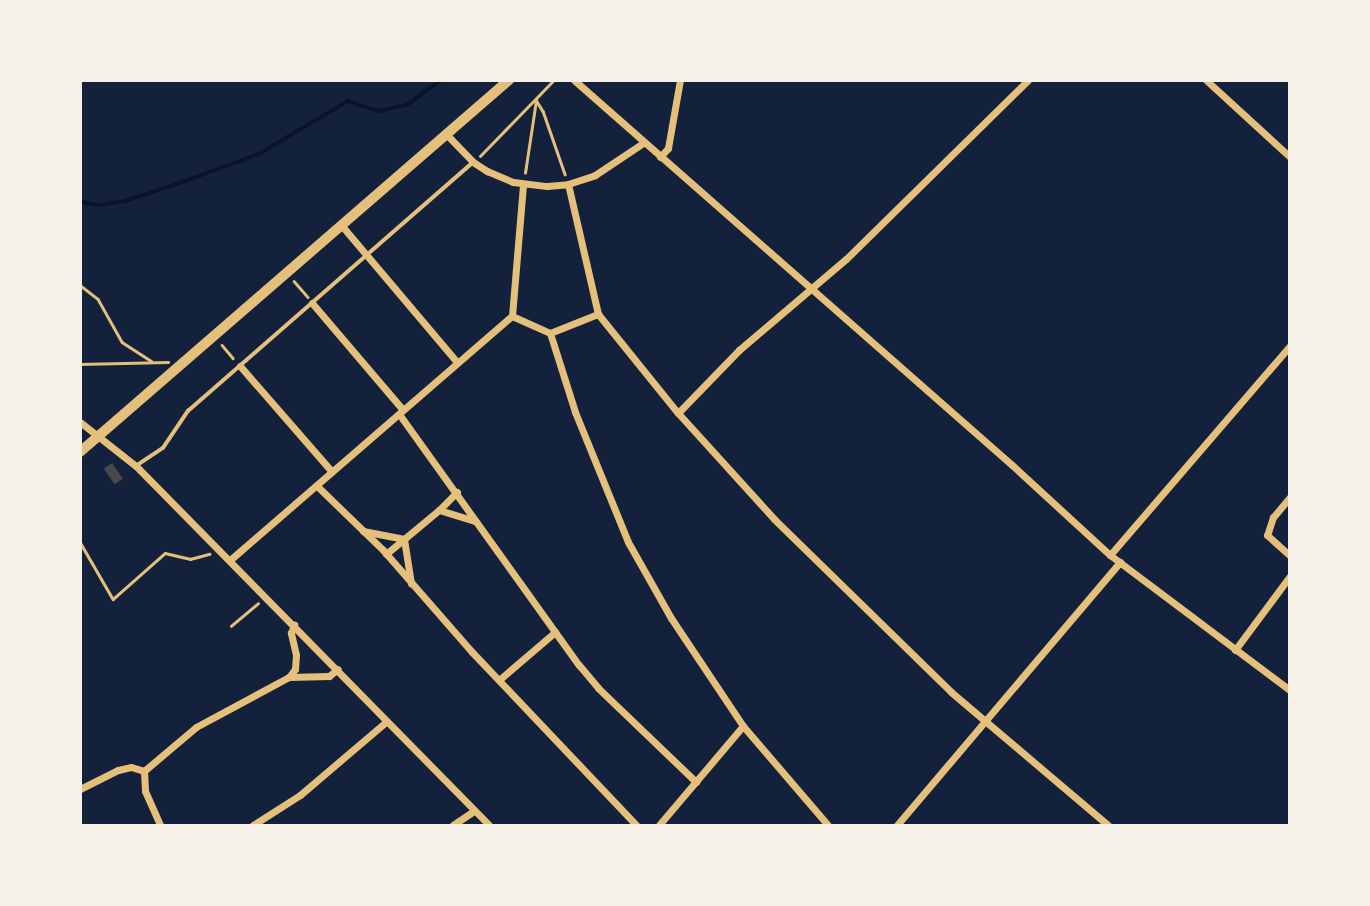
<!DOCTYPE html>
<html>
<head>
<meta charset="utf-8">
<style>
	body { margin:0 }
	#map { position:relative; width:1370px; height:906px; overflow:hidden; background:#14213d; font-family:"Source Sans 3",sans-serif }
	div>[style] { position:absolute }
	[style*='--x'] { left:calc(var(--x)*1px); top:calc(var(--y)*1px); width:calc(var(--w)*1px); rotate:calc(var(--a)*1deg) }
	.stream>* { height:3.5px; margin:-1.75px; padding:0 1.75px; transform-origin:1.75px; border-radius:1.75px; background:#0b132b }
	.building>* { inset:0; background:#48494c; transform-origin:0 0 }
	.path>* { height:2.5px; margin:-1.25px; padding:0 1.25px; transform-origin:1.25px; border-radius:1.25px; background:#e5c07b }
	.service>* { height:3.5px; margin:-1.75px; padding:0 1.75px; transform-origin:1.75px; border-radius:1.75px; background:#e5c07b }
	.minor>* { height:7px; margin:-3.5px; padding:0 3.5px; transform-origin:3.5px; border-radius:3.5px; background:#e5c07b }
	.secondary>* { height:10px; margin:-5px; padding:0 5px; transform-origin:5px; border-radius:5px; background:#e5c07b }
	span { translate:-50% -50%; white-space:nowrap; text-align:center; line-height:1.15; -webkit-text-stroke:5px #f6f1e7; paint-order:stroke }
	.frame { position:absolute; inset:0; border:82px solid #f6f1e7; pointer-events:none }
</style>
</head>
<body>
<div id="map">
	<div class="stream">
		<div style="--x:80;--y:202;--w:18;--a:9"></div>
		<div style="--x:98;--y:205;--w:27;--a:-8"></div>
		<div style="--x:125;--y:201;--w:58;--a:-18.1"></div>
		<div style="--x:180;--y:183;--w:84;--a:-20.2"></div>
		<div style="--x:259;--y:154;--w:104;--a:-30.8"></div>
		<div style="--x:348;--y:101;--w:32;--a:18"></div>
		<div style="--x:378;--y:111;--w:30;--a:-12"></div>
		<div style="--x:407;--y:105;--w:42;--a:-36.3"></div>
	</div>
	<div class="building">
		<div style="left:112px;top:463px;width:19px;height:10px;rotate:55deg"></div>
	</div>
	<div class="path">
		<div style="--x:480;--y:156;--w:106;--a:-45.8"></div>
		<div style="--x:525;--y:173;--w:74;--a:-81.4"></div>
		<div style="--x:536;--y:100;--w:13;--a:58"></div>
		<div style="--x:543;--y:111;--w:67;--a:70.8"></div>
		<div style="--x:294;--y:281;--w:21;--a:49"></div>
		<div style="--x:80;--y:285;--w:23;--a:38"></div>
		<div style="--x:98;--y:299;--w:49;--a:60.8"></div>
		<div style="--x:122;--y:342;--w:35;--a:33"></div>
		<div style="--x:222;--y:345;--w:17;--a:50"></div>
		<div style="--x:80;--y:364;--w:88;--a:-1.3"></div>
		<div style="--x:80;--y:542;--w:66;--a:59.9"></div>
		<div style="--x:113;--y:599;--w:69;--a:-41.5"></div>
		<div style="--x:165;--y:553;--w:26;--a:13"></div>
		<div style="--x:190;--y:559;--w:20;--a:-15"></div>
		<div style="--x:231;--y:626;--w:35;--a:-40"></div>
	</div>
	<div class="service">
		<div style="--x:136;--y:466;--w:32;--a:-34"></div>
		<div style="--x:163;--y:448;--w:45;--a:-56"></div>
		<div style="--x:188;--y:411;--w:378;--a:-41.1"></div>
	</div>
	<div class="minor">
		<div style="--x:574;--y:80;--w:583;--a:41.32"></div>
		<div style="--x:1012;--y:465;--w:133;--a:42.6"></div>
		<div style="--x:1110;--y:555;--w:225;--a:36.9"></div>
		<div style="--x:1206;--y:80;--w:114;--a:42.5"></div>
		<div style="--x:448;--y:136;--w:36;--a:46"></div>
		<div style="--x:473;--y:162;--w:17;--a:33"></div>
		<div style="--x:487;--y:171;--w:28;--a:23"></div>
		<div style="--x:513;--y:182;--w:34;--a:7"></div>
		<div style="--x:547;--y:186;--w:21;--a:-5"></div>
		<div style="--x:568;--y:184;--w:28;--a:-18"></div>
		<div style="--x:595;--y:175;--w:58;--a:-33.7"></div>
		<div style="--x:660;--y:157;--w:12;--a:-48"></div>
		<div style="--x:668;--y:148;--w:69;--a:-80"></div>
		<div style="--x:568;--y:184;--w:133;--a:77"></div>
		<div style="--x:598;--y:314;--w:127;--a:51.1"></div>
		<div style="--x:678;--y:413;--w:143;--a:47.8"></div>
		<div style="--x:774;--y:519;--w:248;--a:44.3"></div>
		<div style="--x:951;--y:692;--w:206;--a:40.3"></div>
		<div style="--x:342;--y:226;--w:178;--a:49.8"></div>
		<div style="--x:312;--y:303;--w:140;--a:49.6"></div>
		<div style="--x:512;--y:316;--w:132;--a:-85.2"></div>
		<div style="--x:550;--y:333;--w:83;--a:72.4"></div>
		<div style="--x:575;--y:412;--w:140;--a:67.8"></div>
		<div style="--x:628;--y:542;--w:87;--a:60.5"></div>
		<div style="--x:671;--y:618;--w:130;--a:56.3"></div>
		<div style="--x:743;--y:726;--w:130;--a:49.4"></div>
		<div style="--x:240;--y:366;--w:140;--a:49"></div>
		<div style="--x:678;--y:413;--w:88;--a:-45.9"></div>
		<div style="--x:739;--y:350;--w:140;--a:-40.4"></div>
		<div style="--x:846;--y:259;--w:255;--a:-44.5"></div>
		<div style="--x:399;--y:414;--w:309;--a:54.4"></div>
		<div style="--x:579;--y:665;--w:30;--a:50"></div>
		<div style="--x:598;--y:688;--w:136;--a:43.8"></div>
		<div style="--x:80;--y:422;--w:71;--a:38.2"></div>
		<div style="--x:136;--y:466;--w:503;--a:45.48"></div>
		<div style="--x:317;--y:486;--w:92;--a:44.1"></div>
		<div style="--x:383;--y:550;--w:135;--a:48.9"></div>
		<div style="--x:472;--y:652;--w:238;--a:46.5"></div>
		<div style="--x:457;--y:492;--w:25;--a:135"></div>
		<div style="--x:439;--y:510;--w:38;--a:17"></div>
		<div style="--x:1290;--y:497;--w:26;--a:130"></div>
		<div style="--x:1273;--y:517;--w:19;--a:108"></div>
		<div style="--x:1267;--y:535;--w:31;--a:42"></div>
		<div style="--x:363;--y:531;--w:42;--a:11"></div>
		<div style="--x:404;--y:539;--w:45;--a:81"></div>
		<div style="--x:386;--y:554;--w:69;--a:-39.7"></div>
		<div style="--x:1110;--y:555;--w:276;--a:-49.3"></div>
		<div style="--x:230;--y:560;--w:373;--a:-40.9"></div>
		<div style="--x:512;--y:316;--w:42;--a:24.1"></div>
		<div style="--x:550;--y:333;--w:52;--a:-21.6"></div>
		<div style="--x:1235;--y:650;--w:92;--a:-53.4"></div>
		<div style="--x:289;--y:677;--w:10;--a:-53"></div>
		<div style="--x:295;--y:669;--w:14;--a:-86"></div>
		<div style="--x:296;--y:655;--w:23;--a:-103"></div>
		<div style="--x:291;--y:633;--w:9;--a:-69"></div>
		<div style="--x:499;--y:680;--w:74;--a:-40.6"></div>
		<div style="--x:144;--y:771;--w:20;--a:87"></div>
		<div style="--x:145;--y:791;--w:37;--a:66"></div>
		<div style="--x:80;--y:789;--w:42;--a:-26.6"></div>
		<div style="--x:118;--y:770;--w:13;--a:-13"></div>
		<div style="--x:131;--y:767;--w:14;--a:17"></div>
		<div style="--x:144;--y:771;--w:68;--a:-40.2"></div>
		<div style="--x:196;--y:727;--w:106;--a:-28.3"></div>
		<div style="--x:289;--y:677;--w:40;--a:-1.4"></div>
		<div style="--x:329;--y:676;--w:11;--a:-38"></div>
		<div style="--x:253;--y:825;--w:56;--a:-32.6"></div>
		<div style="--x:300;--y:795;--w:114;--a:-40.4"></div>
		<div style="--x:453;--y:825;--w:25;--a:-34"></div>
		<div style="--x:659;--y:825;--w:130;--a:-49.7"></div>
		<div style="--x:897;--y:825;--w:345;--a:-49.7"></div>
	</div>
	<div class="secondary">
		<div style="--x:80;--y:452;--w:568;--a:-40.93"></div>
	</div>
	<div class="frame"></div>
</div>
</body>
</html>
